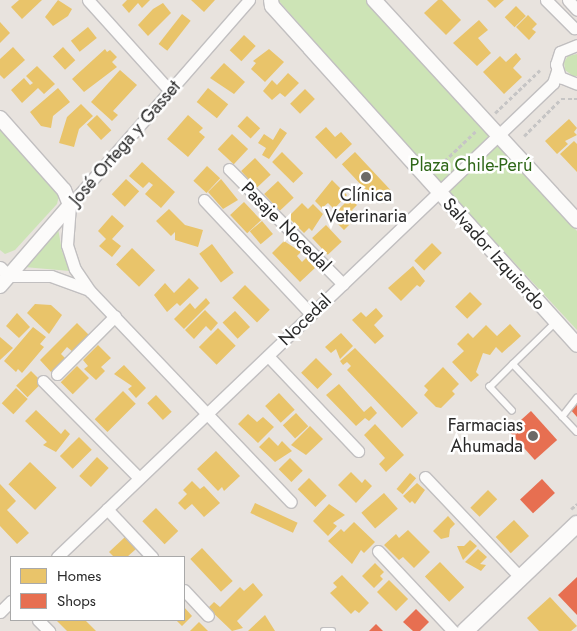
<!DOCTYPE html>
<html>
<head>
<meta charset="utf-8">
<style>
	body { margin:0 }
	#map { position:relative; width:577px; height:631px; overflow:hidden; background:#e8e3de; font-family:Jost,sans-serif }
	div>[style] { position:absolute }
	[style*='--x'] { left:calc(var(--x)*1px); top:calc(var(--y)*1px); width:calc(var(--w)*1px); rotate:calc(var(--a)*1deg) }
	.green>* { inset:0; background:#cde4b6 }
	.homes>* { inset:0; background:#e9c46a; transform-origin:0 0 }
	.shops>* { inset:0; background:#e76f51; transform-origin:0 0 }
	.path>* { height:2.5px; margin-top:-1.25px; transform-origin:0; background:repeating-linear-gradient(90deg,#c6c5c5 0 4px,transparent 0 6.5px) }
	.roads { filter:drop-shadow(1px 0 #c1bfc0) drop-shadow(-1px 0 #c1bfc0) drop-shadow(0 1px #c1bfc0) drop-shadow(0 -1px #c1bfc0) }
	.service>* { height:5.5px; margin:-2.75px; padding:0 2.75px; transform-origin:2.75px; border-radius:2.75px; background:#fcfbfa }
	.minor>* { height:11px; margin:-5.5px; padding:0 5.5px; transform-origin:5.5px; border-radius:5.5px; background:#fcfbfa }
	.tertiary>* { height:14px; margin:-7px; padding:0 7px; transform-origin:7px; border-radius:7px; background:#fcfbfa }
	.secondary>* { height:16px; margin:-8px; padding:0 8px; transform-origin:8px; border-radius:8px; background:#fcfbfa }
	.dots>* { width:14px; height:14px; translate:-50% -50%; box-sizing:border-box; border:2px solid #fff; border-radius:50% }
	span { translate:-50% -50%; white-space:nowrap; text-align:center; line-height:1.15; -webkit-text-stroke:5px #fff; paint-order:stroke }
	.street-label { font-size:18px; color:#292929 }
	.park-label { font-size:18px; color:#2f6718 }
	.poi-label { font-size:18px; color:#292929 }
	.right { translate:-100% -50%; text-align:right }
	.legend { position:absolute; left:10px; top:556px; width:175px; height:65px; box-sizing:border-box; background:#fff; border:1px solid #a9a9a9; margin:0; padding:6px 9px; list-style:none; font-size:15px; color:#292929 }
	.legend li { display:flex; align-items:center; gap:10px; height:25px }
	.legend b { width:25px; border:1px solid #a9a9a9 }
</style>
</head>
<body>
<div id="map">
	<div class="green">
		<div style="clip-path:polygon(278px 0,367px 0,510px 155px,577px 231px,577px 330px,435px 177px)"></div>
		<div style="clip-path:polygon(577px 54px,577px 76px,573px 76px,565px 70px,564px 62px,568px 56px)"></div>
		<div style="clip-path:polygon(0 126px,56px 188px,59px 196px,57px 204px,15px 250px,5px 254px,0 250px)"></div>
		<div style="clip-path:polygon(58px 228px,62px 251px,70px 271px,24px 267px)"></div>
	</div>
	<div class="homes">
		<div style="clip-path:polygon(19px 0,42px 0,22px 19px,11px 7px)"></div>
		<div style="clip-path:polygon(58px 0,72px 9px,68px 16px,53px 26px,45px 17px)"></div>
		<div style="clip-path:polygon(127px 0,150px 0,142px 8px,138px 3px,129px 13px,122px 5px)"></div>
		<div style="clip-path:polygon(191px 0,215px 0,204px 12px)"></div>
		<div style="clip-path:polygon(438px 0,442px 0,461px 20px,446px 35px,424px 13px)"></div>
		<div style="clip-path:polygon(487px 0,504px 0,495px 8px)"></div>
		<div style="clip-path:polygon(163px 3px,171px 13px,148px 36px,138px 25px,153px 9px)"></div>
		<div style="left:516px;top:6px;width:14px;height:16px;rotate:45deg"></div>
		<div style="left:182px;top:14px;width:11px;height:38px;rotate:38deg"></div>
		<div style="clip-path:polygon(528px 15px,537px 24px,532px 29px,536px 32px,529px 40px,516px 27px)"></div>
		<div style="clip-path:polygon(479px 20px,488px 30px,478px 38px,491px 53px,477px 66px,453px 43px)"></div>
		<div style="clip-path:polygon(0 22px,10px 33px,0 43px)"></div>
		<div style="left:88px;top:27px;width:14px;height:22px;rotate:51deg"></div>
		<div style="left:244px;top:35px;width:16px;height:21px;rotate:43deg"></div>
		<div style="clip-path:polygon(13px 47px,25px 60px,4px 79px,0 75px,0 59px)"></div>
		<div style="left:63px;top:47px;width:18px;height:14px;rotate:47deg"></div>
		<div style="clip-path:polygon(105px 49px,107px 52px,110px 50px,117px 57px,112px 62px,117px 67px,84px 92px,72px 79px)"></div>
		<div style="clip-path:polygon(269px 49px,284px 62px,265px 82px,251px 69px,256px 63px,253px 61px)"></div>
		<div style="clip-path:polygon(516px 53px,521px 59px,513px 68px,522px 77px,504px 94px,483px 72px,500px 56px,506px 62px)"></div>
		<div style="clip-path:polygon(224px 63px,245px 82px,234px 94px,210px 78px)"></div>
		<div style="clip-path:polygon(37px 66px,55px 84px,44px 94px,38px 88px,22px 103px,11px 90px,24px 78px,30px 85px,33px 83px,26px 76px)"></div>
		<div style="clip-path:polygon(120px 70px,137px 85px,113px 111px,118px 115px,112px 121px,91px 102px)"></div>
		<div style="clip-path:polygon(288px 73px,299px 83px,285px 97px,280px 93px,272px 100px,263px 91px,272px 80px,277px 85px)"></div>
		<div style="clip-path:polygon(58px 88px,70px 102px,53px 116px,51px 128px,41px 126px,30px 112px)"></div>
		<div style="left:208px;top:88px;width:26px;height:18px;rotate:39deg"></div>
		<div style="left:305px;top:89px;width:14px;height:21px;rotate:45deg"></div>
		<div style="clip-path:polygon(81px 104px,93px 116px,79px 129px,74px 147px,59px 143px,67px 117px)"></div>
		<div style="left:97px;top:115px;width:21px;height:14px;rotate:47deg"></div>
		<div style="clip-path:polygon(188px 115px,203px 128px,199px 132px,205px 137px,188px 157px,167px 139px)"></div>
		<div style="left:247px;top:116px;width:18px;height:14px;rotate:43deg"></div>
		<div style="clip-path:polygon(569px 119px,577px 128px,574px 132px,577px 135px,565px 141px,568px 144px,557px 154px,545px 141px)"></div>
		<div style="clip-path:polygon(326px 127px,335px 137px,341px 132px,352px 144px,336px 159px,315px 137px)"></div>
		<div style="clip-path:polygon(280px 128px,287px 133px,269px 159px,262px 155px,266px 148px,258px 143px,264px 134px,273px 140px)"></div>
		<div style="left:232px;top:134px;width:22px;height:21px;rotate:43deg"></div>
		<div style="clip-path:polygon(574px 141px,577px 144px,577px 172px,560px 154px)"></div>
		<div style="left:282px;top:152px;width:30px;height:14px;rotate:45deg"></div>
		<div style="left:355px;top:152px;width:52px;height:18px;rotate:47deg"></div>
		<div style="left:255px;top:158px;width:23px;height:19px;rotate:47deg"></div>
		<div style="clip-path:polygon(142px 162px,175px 192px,161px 208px,145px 194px,153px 185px,149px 182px,143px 188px,129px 176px)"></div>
		<div style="left:207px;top:166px;width:18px;height:20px;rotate:43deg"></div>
		<div style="left:126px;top:179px;width:18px;height:21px;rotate:43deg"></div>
		<div style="clip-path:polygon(221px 179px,238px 200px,223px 209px,208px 192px)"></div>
		<div style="clip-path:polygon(332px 180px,347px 195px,334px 209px,328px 203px,322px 208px,315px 201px)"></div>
		<div style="left:278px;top:181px;width:23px;height:19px;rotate:47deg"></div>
		<div style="clip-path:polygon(350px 198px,357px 205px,352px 210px,358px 216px,344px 230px,331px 217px)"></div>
		<div style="left:244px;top:202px;width:25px;height:19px;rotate:47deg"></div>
		<div style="clip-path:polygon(302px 203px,308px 209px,313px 204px,323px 214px,312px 231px,309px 228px,304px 233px,288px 217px)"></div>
		<div style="clip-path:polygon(169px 209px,185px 225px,203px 230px,198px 247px,175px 240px,175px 232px,171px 236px,156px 221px)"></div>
		<div style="clip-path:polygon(112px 215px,124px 226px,112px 239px,121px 246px,112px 257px,99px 246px,106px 239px,98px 231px)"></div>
		<div style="left:262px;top:221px;width:17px;height:16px;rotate:50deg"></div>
		<div style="left:326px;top:225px;width:23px;height:19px;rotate:47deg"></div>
		<div style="clip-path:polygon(284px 241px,301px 252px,297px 256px,302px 262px,306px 258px,315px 268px,300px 282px,272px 253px)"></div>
		<div style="left:432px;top:243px;width:14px;height:25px;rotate:45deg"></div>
		<div style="left:212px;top:244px;width:36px;height:16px;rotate:53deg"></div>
		<div style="left:132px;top:248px;width:32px;height:23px;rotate:44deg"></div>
		<div style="clip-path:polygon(413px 266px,425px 281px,420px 287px,417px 285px,401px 301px,388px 288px)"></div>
		<div style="clip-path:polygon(189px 278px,199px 288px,180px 306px,177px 303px,167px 312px,154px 295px,165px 283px,174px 293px)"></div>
		<div style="left:245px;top:285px;width:35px;height:18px;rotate:45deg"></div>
		<div style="left:470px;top:292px;width:17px;height:21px;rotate:45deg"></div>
		<div style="clip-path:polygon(206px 298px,210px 303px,184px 329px,174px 319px,190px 303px,195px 309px)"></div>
		<div style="clip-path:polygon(35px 304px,51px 305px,62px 315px,49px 334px,27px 313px)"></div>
		<div style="clip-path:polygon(376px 308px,383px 316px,374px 325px,384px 336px,375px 344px,352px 320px,361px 312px,366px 317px)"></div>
		<div style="clip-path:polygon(205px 310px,218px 323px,211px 331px,206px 326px,194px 339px,185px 330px)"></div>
		<div style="left:235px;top:311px;width:22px;height:17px;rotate:47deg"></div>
		<div style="clip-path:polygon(17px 313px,30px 327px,19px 338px,6px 326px)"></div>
		<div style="clip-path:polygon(77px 323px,89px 335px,73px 352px,67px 347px,61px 354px,65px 358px,51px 372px,40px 360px)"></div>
		<div style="clip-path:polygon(510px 324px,521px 336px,502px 353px,496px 347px,490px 355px,483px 353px,476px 372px,479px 375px,471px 382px,452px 362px,464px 351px,457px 344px,468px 333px,473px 338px,486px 325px,497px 336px)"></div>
		<div style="clip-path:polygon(33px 327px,46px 337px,40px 344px,44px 347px,22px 373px,18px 369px,16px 372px,4px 361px)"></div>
		<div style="left:218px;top:328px;width:25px;height:27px;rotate:45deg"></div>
		<div style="clip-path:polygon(341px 333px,353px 346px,340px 359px,336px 349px,331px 353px,325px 347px)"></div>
		<div style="clip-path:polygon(0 337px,13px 348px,0 360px)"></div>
		<div style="clip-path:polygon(98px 345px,111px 358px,101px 367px,105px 371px,96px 380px,84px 369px,88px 366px,83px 360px)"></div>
		<div style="clip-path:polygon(355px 348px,418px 413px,402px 428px,347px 370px,351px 366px,347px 362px,343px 365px,340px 361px)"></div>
		<div style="left:316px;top:358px;width:23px;height:21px;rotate:45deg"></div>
		<div style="clip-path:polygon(124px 365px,146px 388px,136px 398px,128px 389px,132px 386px,114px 374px)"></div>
		<div style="left:77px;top:366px;width:17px;height:23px;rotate:45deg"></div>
		<div style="clip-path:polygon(443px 367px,459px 384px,452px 391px,455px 394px,441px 408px,436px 407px,424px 395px,428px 390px,424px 386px)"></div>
		<div style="left:31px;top:371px;width:16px;height:21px;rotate:45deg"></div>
		<div style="clip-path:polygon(339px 384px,364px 412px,371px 406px,377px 413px,369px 421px,365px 418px,356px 426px,326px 395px)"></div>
		<div style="left:16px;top:388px;width:16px;height:21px;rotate:43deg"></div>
		<div style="left:123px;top:391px;width:18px;height:40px;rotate:45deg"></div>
		<div style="left:279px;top:393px;width:23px;height:19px;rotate:47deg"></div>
		<div style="left:156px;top:395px;width:23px;height:12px;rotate:47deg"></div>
		<div style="clip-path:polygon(36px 410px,61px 434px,65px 429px,70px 434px,56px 452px,43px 445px,47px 442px,25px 421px)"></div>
		<div style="left:296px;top:413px;width:18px;height:18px;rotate:47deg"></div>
		<div style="clip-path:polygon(248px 414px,257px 422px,263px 417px,274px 427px,258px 443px,238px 424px)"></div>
		<div style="clip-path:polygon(375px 424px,404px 455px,386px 472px,379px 464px,385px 458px,364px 435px)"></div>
		<div style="clip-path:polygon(310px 426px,323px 439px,306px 455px,291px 445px)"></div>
		<div style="left:79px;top:437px;width:18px;height:27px;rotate:45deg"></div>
		<div style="clip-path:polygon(269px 437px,278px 446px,282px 441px,292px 451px,275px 462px,259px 447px)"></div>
		<div style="clip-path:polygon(216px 451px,240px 476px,224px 491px,222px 487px,218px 491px,197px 469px)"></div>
		<div style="left:97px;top:457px;width:16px;height:26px;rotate:43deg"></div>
		<div style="left:290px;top:458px;width:18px;height:16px;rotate:45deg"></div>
		<div style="left:30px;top:462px;width:37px;height:31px;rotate:44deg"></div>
		<div style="clip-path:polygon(351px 472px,362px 483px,365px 479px,372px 486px,356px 503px,338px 485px)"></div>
		<div style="left:410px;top:473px;width:8px;height:21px;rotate:40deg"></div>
		<div style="left:309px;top:478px;width:25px;height:16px;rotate:45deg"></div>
		<div style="clip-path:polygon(192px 481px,200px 489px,204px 486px,220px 503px,204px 517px,192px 504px,185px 510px,178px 503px,187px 494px,183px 490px)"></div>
		<div style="clip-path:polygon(417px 483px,425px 490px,415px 504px,412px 501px,410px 503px,403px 496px)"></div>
		<div style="clip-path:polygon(0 484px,16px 501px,7px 510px,29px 533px,17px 544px,0 526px)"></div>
		<div style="left:488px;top:490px;width:13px;height:25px;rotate:45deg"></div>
		<div style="left:384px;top:493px;width:21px;height:30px;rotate:49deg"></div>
		<div style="left:255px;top:503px;width:47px;height:11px;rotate:25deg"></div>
		<div style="clip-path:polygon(329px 504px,345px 515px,333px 523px,337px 526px,328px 536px,313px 521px)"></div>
		<div style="left:156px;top:508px;width:32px;height:19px;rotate:46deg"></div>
		<div style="clip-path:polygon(448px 516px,455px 524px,450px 529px,449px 537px,441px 539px,433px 531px)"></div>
		<div style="left:514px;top:520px;width:22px;height:25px;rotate:47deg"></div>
		<div style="clip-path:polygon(354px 522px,375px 542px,364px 553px,361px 550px,352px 564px,328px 541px,341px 529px,344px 532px)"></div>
		<div style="clip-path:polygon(408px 530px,430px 552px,414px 568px,403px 557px,399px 560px,384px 545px,396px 534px,399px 538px)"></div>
		<div style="clip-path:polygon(125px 537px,136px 549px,127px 557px,114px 557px,109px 552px)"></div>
		<div style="clip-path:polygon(470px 540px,477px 546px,463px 560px,457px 546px,464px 546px)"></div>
		<div style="left:202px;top:548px;width:45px;height:16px;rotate:47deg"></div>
		<div style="clip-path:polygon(478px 549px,487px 557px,480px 564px,486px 565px,481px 571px,465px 562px)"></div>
		<div style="left:440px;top:562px;width:35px;height:21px;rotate:46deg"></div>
		<div style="clip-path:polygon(375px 563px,384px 572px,380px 576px,383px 579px,374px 588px,362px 576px)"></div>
		<div style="clip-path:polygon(342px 575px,369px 603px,359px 613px,355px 610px,351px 614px,330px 593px,337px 587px,333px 583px)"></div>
		<div style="left:389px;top:580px;width:27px;height:17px;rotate:45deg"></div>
		<div style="clip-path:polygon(253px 583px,263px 595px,237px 621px,243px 628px,232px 631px,208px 608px,214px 602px,220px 607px,240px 587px,244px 591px)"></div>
		<div style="clip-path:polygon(550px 597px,577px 626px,571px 631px,539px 631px,527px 618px)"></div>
		<div style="clip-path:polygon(184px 607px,192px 616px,182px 626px,176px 620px,184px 620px)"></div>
		<div style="clip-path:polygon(265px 615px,275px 631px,248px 631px)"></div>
		<div style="clip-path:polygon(56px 620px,85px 620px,96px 631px,67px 631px)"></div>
		<div style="clip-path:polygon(199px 622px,208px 631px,190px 631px)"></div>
	</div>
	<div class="shops">
		<div style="clip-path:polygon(577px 403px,577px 417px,570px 409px)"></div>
		<div style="left:531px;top:411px;width:39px;height:30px;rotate:48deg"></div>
		<div style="left:542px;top:479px;width:19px;height:30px;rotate:47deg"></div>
		<div style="clip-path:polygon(577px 577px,577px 615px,558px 595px)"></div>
		<div style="clip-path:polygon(416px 609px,429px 622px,420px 631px,413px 631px,403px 622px)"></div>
		<div style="clip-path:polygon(376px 624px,383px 631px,369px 631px)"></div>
	</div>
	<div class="path">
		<div style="--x:495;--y:113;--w:62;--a:-43.7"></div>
		<div style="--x:524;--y:136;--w:52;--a:-45"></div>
		<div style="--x:561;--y:99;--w:16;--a:0"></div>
		<div style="--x:435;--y:170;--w:58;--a:-43.6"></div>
		<div style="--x:571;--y:509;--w:8;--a:-40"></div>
	</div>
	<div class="roads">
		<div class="service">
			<div style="--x:513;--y:364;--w:60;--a:-44.3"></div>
			<div style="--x:512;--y:411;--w:33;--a:-133"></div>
			<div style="--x:490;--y:387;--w:33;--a:-45"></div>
			<div style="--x:513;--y:364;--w:93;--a:46.7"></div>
			<div style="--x:562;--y:417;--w:24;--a:-52"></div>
			<div style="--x:324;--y:631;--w:8;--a:0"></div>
		</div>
		<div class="minor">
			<div style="--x:88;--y:0;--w:122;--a:48"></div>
			<div style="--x:249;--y:0;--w:272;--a:131.1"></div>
			<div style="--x:70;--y:205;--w:40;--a:94.3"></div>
			<div style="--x:67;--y:245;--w:25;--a:72"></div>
			<div style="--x:75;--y:269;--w:27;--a:56"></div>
			<div style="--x:90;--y:291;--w:291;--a:46.4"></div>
			<div style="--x:546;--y:0;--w:40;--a:45"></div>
			<div style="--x:568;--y:0;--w:13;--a:48"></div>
			<div style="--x:577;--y:45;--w:18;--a:158"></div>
			<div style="--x:560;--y:52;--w:13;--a:108"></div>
			<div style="--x:556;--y:64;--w:14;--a:73"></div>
			<div style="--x:560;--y:77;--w:18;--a:22"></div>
			<div style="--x:229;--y:169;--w:162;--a:45.3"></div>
			<div style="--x:204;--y:200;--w:156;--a:46.8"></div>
			<div style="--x:0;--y:267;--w:13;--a:45"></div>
			<div style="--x:9;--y:276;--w:42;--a:0"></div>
			<div style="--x:51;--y:276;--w:38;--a:20"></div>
			<div style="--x:268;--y:356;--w:131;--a:46.5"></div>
			<div style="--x:57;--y:374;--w:82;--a:-45"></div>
			<div style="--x:43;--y:381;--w:136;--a:45.3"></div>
			<div style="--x:425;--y:477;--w:139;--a:46.5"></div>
			<div style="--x:107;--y:509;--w:66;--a:46.8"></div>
			<div style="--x:378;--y:551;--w:110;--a:46.8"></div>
			<div style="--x:57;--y:557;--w:686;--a:-43.7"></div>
			<div style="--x:553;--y:83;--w:13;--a:-72"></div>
			<div style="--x:184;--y:590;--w:35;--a:47"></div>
			<div style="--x:0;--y:612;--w:16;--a:-45"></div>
			<div style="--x:38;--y:620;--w:16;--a:45"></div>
		</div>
		<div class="tertiary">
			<div style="--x:271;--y:0;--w:6;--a:81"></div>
			<div style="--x:272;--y:6;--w:456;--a:48"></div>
			<div style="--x:374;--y:0;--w:300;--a:47.4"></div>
			<div style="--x:0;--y:118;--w:96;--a:48.4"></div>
			<div style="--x:64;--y:190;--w:16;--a:68"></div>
			<div style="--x:70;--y:205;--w:107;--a:130.8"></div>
		</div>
		<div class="secondary">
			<div style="--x:465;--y:631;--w:155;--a:-43.7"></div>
		</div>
	</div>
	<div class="dots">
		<div style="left:366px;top:177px;background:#6c6a68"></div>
		<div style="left:533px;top:436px;background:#6c6a68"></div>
	</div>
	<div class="street-label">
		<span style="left:125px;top:143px;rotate:-49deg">José Ortega y Gasset</span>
		<span style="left:286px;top:227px;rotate:45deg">Pasaje Nocedal</span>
		<span style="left:494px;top:254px;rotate:48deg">Salvador Izquierdo</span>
		<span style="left:305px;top:320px;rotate:-44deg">Nocedal</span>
	</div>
	<div class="park-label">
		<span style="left:471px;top:165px">Plaza Chile-Perú</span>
	</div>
	<div class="poi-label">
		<span style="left:366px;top:206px">Clínica<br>Veterinaria</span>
		<span class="right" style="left:523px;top:436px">Farmacias<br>Ahumada</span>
	</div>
	<ul class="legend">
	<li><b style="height:14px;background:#e9c46a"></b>Homes</li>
	<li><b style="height:14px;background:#e76f51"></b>Shops</li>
	</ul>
</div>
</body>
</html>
